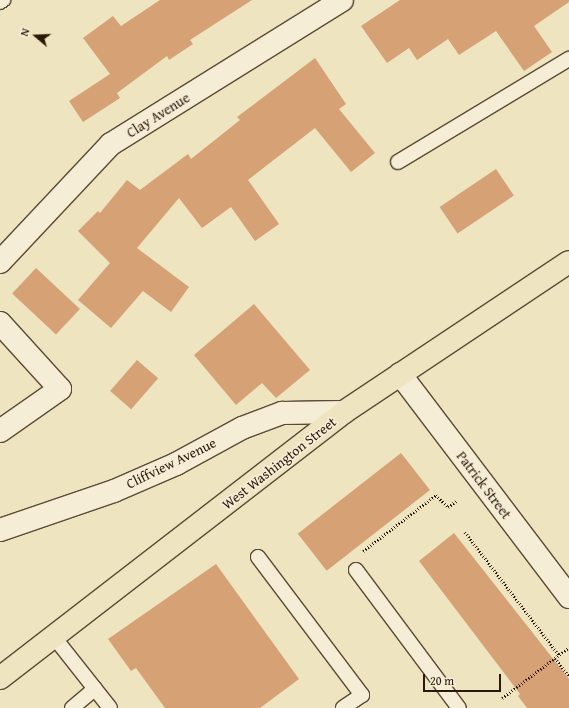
<!DOCTYPE html>
<html>
<head>
<meta charset="utf-8">
<style>
	body { margin:0 }
	#map { position:relative; width:569px; height:708px; overflow:hidden; background:#efe4c0; font-family:"Gentium Book Plus",serif }
	div>[style] { position:absolute }
	[style*='--x'] { left:calc(var(--x)*1px); top:calc(var(--y)*1px); width:calc(var(--w)*1px); rotate:calc(var(--a)*1deg) }
	.building>* { inset:0; background:#d5a175; transform-origin:0 0 }
	.path>* { height:2.5px; margin-top:-1.25px; transform-origin:0; background:repeating-linear-gradient(90deg,#2a1808 0 1px,transparent 0 3px) }
	.roads { filter:drop-shadow(1px 0 #5b4b36) drop-shadow(-1px 0 #5b4b36) drop-shadow(0 1px #5b4b36) drop-shadow(0 -1px #5b4b36) }
	.service>* { height:14px; margin:-7px; padding:0 7px; transform-origin:7px; border-radius:7px; background:#f5edd6 }
	.minor>* { height:22px; margin:-11px; padding:0 11px; transform-origin:11px; border-radius:11px; background:#f5edd6 }
	.tertiary>* { height:22px; margin:-11px; padding:0 11px; transform-origin:11px; border-radius:11px; background:#f5edd6 }
	.primary>* { height:22px; margin:-11px; padding:0 11px; transform-origin:11px; border-radius:11px; background:#efe4c0 }
	span { translate:-50% -50%; white-space:nowrap; text-align:center; line-height:1.15; -webkit-text-stroke:3.5px #f5edd6; paint-order:stroke }
	.street-label { font-size:14px; color:#2a1808 }
	.north { position:absolute; left:16px; top:16px; width:40px; height:40px; -webkit-text-stroke:3px #f5edd6; paint-order:stroke; rotate:289deg; font-size:11px; font-weight:700; line-height:16px; text-align:center; color:#2a1808 }
	.north::after { content:''; display:block; margin:auto; width:14px; height:18px; background:#2a1808; clip-path:polygon(50% 0,100% 100%,50% 72%,0 100%) }
	.scale { position:absolute; left:423px; top:674px; width:78px; height:18px; box-sizing:border-box; border:2px solid #2a1808; border-top:0; padding-left:5px; font-size:12px; line-height:14px; white-space:nowrap; color:#2a1808; -webkit-text-stroke:3px #f5edd6; paint-order:stroke }
</style>
</head>
<body>
<div id="map">
	<div class="building">
		<div style="clip-path:polygon(160px 0,252px 0,190px 40px,193px 44px,169px 60px,167px 56px,117px 93px,120px 98px,83px 122px,69px 101px,110px 74px,83px 38px,113px 16px,121px 26px)"></div>
		<div style="clip-path:polygon(400px 0,569px 0,569px 2px,534px 26px,552px 52px,524px 71px,496px 31px,459px 55px,448px 39px,417px 60px,409px 48px,387px 63px,361px 26px)"></div>
		<div style="clip-path:polygon(315px 58px,346px 104px,339px 109px,375px 153px,351px 172px,315px 128px,248px 180px,279px 224px,255px 241px,231px 207px,202px 228px,179px 198px,137px 248px,189px 287px,171px 312px,143px 291px,111px 328px,78px 300px,110px 263px,78px 231px,98px 211px,100px 213px,127px 180px,140px 190px,188px 154px,191px 159px,240px 120px,237px 117px)"></div>
		<div style="left:496px;top:169px;width:32px;height:68px;rotate:56deg"></div>
		<div style="left:36px;top:268px;width:60px;height:35px;rotate:43deg"></div>
		<div style="clip-path:polygon(254px 304px,310px 370px,276px 398px,262px 383px,236px 405px,194px 355px)"></div>
		<div style="left:137px;top:360px;width:28px;height:41px;rotate:41deg"></div>
		<div style="left:401px;top:453px;width:47px;height:131px;rotate:52deg"></div>
		<div style="clip-path:polygon(454px 533px,569px 679px,569px 708px,527px 708px,518px 696px,520px 694px,419px 561px)"></div>
		<div style="clip-path:polygon(216px 564px,299px 679px,260px 708px,165px 708px,136px 668px,131px 671px,108px 639px)"></div>
	</div>
	<div class="path">
		<div style="--x:465;--y:532;--w:155;--a:52.6"></div>
		<div style="--x:363;--y:551;--w:92;--a:-37.5"></div>
		<div style="--x:436;--y:495;--w:17;--a:45"></div>
		<div style="--x:448;--y:507;--w:10;--a:-37"></div>
		<div style="--x:555;--y:658;--w:23;--a:52"></div>
		<div style="--x:502;--y:698;--w:83;--a:-37.1"></div>
	</div>
	<div class="roads">
		<div class="service">
			<div style="--x:0;--y:2;--w:4;--a:-34"></div>
			<div style="--x:398;--y:162;--w:200;--a:-31.1"></div>
			<div style="--x:258;--y:557;--w:173;--a:53"></div>
			<div style="--x:362;--y:695;--w:23;--a:146"></div>
			<div style="--x:356;--y:570;--w:172;--a:53.3"></div>
			<div style="--x:54;--y:637;--w:90;--a:51.7"></div>
			<div style="--x:72;--y:708;--w:30;--a:-40"></div>
		</div>
		<div class="minor">
			<div style="--x:0;--y:262;--w:162;--a:-46.8"></div>
			<div style="--x:111;--y:144;--w:272;--a:-31.9"></div>
			<div style="--x:0;--y:323;--w:89;--a:47.7"></div>
			<div style="--x:60;--y:389;--w:73;--a:145"></div>
			<div style="--x:0;--y:530;--w:120;--a:-18.9"></div>
			<div style="--x:114;--y:491;--w:68;--a:-23.5"></div>
			<div style="--x:176;--y:464;--w:75;--a:-28.6"></div>
			<div style="--x:242;--y:428;--w:43;--a:-20.6"></div>
			<div style="--x:282;--y:413;--w:62;--a:-0.9"></div>
		</div>
		<div class="tertiary">
			<div style="--x:400;--y:374;--w:280;--a:52.8"></div>
		</div>
		<div class="primary">
			<div style="--x:0;--y:678;--w:435;--a:-37.7"></div>
			<div style="--x:344;--y:412;--w:270;--a:-33.7"></div>
		</div>
	</div>
	<div class="street-label">
		<span style="left:158px;top:115px;rotate:-32deg">Clay Avenue</span>
		<span style="left:171px;top:463px;rotate:-26deg">Cliffview Avenue</span>
		<span style="left:279px;top:463px;rotate:-38deg">West Washington Street</span>
		<span style="left:484px;top:485px;rotate:53deg">Patrick Street</span>
	</div>
	<div class="north">N</div>
	<div class="scale">20 m</div>
</div>
</body>
</html>
